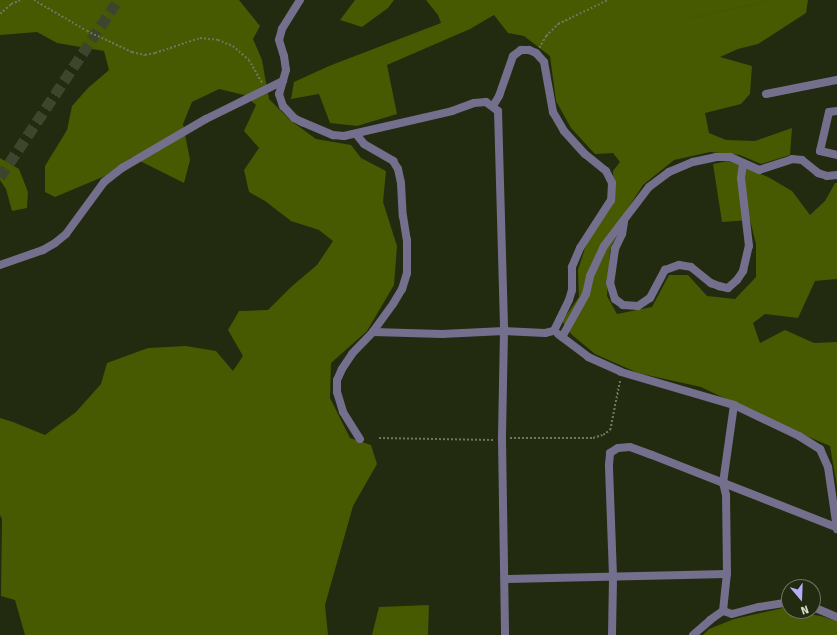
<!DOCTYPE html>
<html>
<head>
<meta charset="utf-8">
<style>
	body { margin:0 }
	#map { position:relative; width:837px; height:635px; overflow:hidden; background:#222a10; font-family:"Fira Sans",sans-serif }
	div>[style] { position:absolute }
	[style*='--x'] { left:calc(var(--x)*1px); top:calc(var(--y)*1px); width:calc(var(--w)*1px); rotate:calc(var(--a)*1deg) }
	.forest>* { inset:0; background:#475a01 }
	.stream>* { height:2px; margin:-1px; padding:0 1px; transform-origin:1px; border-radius:1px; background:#455800 }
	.trunk-tunnel>* { height:11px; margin-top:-5.5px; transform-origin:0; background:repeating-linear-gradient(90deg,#3e452d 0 11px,transparent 0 16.5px) }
	.path>* { height:1.5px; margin-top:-0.75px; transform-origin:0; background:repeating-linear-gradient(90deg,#6f7660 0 2px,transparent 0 4px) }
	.minor>* { height:8px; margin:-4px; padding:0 4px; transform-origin:4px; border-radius:4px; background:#746f8d }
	span { translate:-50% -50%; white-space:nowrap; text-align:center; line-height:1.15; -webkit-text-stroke:4px #222a10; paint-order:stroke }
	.north { position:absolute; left:781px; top:579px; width:40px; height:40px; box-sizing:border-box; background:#222a10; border:1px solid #6c735d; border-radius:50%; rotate:161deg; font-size:11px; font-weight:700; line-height:16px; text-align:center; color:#dae0d0 }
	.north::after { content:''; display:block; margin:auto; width:14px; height:18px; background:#b9abf7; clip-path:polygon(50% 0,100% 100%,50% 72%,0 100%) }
</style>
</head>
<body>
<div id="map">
	<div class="forest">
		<div style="clip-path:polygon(0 0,239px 0,260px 26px,253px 39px,262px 60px,269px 99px,290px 120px,316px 139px,351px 145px,361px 158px,386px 171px,383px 202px,397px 246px,394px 285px,367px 331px,331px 363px,330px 398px,350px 438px,371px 445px,377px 464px,353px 506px,325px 605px,328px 635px,25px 635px,15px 600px,1px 596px,2px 519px,0 515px,0 418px,13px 422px,45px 435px,76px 412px,101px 384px,107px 363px,148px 348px,186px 346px,216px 351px,233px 371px,243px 356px,228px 330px,239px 311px,268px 310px,291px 287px,317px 265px,333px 241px,319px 230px,291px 221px,265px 201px,249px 192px,244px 170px,259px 148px,244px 131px,256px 105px,244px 95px,219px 89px,192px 102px,183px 124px,190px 160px,184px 183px,132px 157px,105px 176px,55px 197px,45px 192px,45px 166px,67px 130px,72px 106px,88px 88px,109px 70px,104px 51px,57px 43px,37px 32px,0 35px)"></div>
		<div style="clip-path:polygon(355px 0,394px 0,388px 8px,362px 27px,340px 20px)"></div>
		<div style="clip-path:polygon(426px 0,808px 0,806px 13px,758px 44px,738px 49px,720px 57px,752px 66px,750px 94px,741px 104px,705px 113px,709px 133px,726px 140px,755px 141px,792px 128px,790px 155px,761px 164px,740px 155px,710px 152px,674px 160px,643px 185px,628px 208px,610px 250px,607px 296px,617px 314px,652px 307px,669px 275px,688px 275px,707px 296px,735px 299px,756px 277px,756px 244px,750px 220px,722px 222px,713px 164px,728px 161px,768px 177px,792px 191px,810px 215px,825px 201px,835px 183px,837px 183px,837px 279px,815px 281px,798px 318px,765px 314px,753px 323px,760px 343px,785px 330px,814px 343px,837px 342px,837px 486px,830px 446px,774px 422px,701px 387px,638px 373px,595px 354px,571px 334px,562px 321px,579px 297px,578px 270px,587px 242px,614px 199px,613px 171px,620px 162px,613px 153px,595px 154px,571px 128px,556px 101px,550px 56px,524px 36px,508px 33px,494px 15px,470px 29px,387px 65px,397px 114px,357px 126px,330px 123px,319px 94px,291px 99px,294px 82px,329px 66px,441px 23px,438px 15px)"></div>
		<div style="clip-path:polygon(0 158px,19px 169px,28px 192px,27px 208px,12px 211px,6px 189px,0 180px)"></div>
		<div style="clip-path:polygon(429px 605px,428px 635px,372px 635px,379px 607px)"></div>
		<div style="clip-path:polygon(783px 608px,789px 609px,789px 611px,821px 616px,837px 621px,837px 635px,703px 635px,709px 629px,734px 619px)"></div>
	</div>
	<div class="stream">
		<div style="--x:692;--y:18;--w:82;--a:-12.7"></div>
	</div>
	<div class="trunk-tunnel">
		<div style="--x:0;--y:177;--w:213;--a:-56.3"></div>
	</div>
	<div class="path">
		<div style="--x:34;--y:0;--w:61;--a:30.3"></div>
		<div style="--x:87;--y:31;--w:50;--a:25"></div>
		<div style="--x:132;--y:52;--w:13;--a:13"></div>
		<div style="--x:145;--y:55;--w:10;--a:-11"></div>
		<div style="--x:155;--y:53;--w:47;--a:-18.4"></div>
		<div style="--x:200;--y:38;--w:18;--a:6"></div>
		<div style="--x:218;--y:40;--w:16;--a:22"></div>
		<div style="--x:233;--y:46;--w:21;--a:41"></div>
		<div style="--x:249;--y:60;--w:28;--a:60"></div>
		<div style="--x:0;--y:14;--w:15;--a:-42"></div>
		<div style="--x:11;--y:4;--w:11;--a:-22"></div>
		<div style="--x:539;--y:48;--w:14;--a:-60"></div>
		<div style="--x:546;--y:36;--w:17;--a:-45"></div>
		<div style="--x:558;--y:24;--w:55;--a:-25.6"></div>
		<div style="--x:379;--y:438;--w:115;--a:1"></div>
		<div style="--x:510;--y:438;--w:83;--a:0"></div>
		<div style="--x:593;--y:438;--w:10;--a:-17"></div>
		<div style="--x:603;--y:435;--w:9;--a:-36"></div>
		<div style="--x:610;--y:430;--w:51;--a:-78.7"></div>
	</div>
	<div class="minor">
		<div style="--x:300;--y:0;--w:34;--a:122"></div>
		<div style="--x:282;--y:29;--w:11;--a:105"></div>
		<div style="--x:279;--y:40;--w:17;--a:73"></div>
		<div style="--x:284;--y:56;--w:14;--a:82"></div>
		<div style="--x:286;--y:70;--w:25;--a:106"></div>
		<div style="--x:279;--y:94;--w:13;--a:72"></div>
		<div style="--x:283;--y:106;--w:16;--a:47"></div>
		<div style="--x:294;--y:118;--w:9;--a:27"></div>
		<div style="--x:302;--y:122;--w:34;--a:23"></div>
		<div style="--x:333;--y:135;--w:11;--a:5"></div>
		<div style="--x:344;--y:136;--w:111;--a:-13"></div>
		<div style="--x:452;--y:111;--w:23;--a:-20"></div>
		<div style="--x:474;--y:103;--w:12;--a:-5"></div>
		<div style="--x:486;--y:102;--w:15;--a:37"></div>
		<div style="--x:498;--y:111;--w:220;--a:88.4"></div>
		<div style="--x:504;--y:331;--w:109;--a:91.1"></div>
		<div style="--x:502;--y:440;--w:195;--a:89.1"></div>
		<div style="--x:766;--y:94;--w:72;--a:-11.2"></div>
		<div style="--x:493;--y:106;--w:12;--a:-59"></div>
		<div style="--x:499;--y:96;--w:42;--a:-70.7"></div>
		<div style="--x:513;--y:56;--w:10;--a:-37"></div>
		<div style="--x:521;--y:50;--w:8;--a:0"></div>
		<div style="--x:529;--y:50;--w:8;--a:23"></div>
		<div style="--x:536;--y:53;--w:12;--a:48"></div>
		<div style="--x:544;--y:62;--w:51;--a:79.8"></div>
		<div style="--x:553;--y:112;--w:22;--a:60"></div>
		<div style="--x:564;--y:131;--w:31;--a:48"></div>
		<div style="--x:585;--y:154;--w:27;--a:39"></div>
		<div style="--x:606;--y:171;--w:13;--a:63"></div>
		<div style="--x:612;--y:183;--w:17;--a:93"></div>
		<div style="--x:611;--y:200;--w:57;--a:122.9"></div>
		<div style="--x:580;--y:248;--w:21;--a:113"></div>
		<div style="--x:572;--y:267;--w:23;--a:90"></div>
		<div style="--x:572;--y:290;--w:10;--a:107"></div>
		<div style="--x:569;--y:300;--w:34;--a:116"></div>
		<div style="--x:837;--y:111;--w:8;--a:173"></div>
		<div style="--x:829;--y:112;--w:40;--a:103"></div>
		<div style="--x:820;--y:151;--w:17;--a:13"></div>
		<div style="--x:356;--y:134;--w:13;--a:51"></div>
		<div style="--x:364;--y:144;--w:34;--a:30"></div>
		<div style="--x:393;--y:161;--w:9;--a:58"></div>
		<div style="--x:398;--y:169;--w:14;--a:78"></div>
		<div style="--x:401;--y:183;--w:33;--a:87"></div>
		<div style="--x:403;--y:216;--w:24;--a:81"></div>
		<div style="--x:407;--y:240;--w:33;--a:90"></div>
		<div style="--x:407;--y:273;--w:17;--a:107"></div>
		<div style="--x:402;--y:289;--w:17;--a:121"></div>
		<div style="--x:393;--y:304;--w:34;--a:126"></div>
		<div style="--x:373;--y:332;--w:30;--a:134"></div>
		<div style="--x:352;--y:354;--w:18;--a:124"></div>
		<div style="--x:342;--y:369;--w:12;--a:114"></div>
		<div style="--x:337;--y:380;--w:12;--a:90"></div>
		<div style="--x:337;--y:392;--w:21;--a:73"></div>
		<div style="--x:343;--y:412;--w:32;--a:58"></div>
		<div style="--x:624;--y:222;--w:12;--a:99"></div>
		<div style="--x:622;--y:234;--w:17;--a:115"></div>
		<div style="--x:615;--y:249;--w:34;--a:98"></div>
		<div style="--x:610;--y:283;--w:17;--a:73"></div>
		<div style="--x:615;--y:299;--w:10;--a:37"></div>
		<div style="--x:623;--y:305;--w:15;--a:4"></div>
		<div style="--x:638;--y:306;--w:14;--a:-34"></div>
		<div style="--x:650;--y:298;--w:32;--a:-62"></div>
		<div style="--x:665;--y:270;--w:15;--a:-20"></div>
		<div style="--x:679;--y:265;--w:12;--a:9"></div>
		<div style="--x:691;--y:267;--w:26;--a:39"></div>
		<div style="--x:711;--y:283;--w:9;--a:21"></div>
		<div style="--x:719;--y:286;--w:9;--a:13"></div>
		<div style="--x:728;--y:288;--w:12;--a:-42"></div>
		<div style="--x:737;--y:280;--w:11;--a:-56"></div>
		<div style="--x:743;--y:271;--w:26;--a:-77"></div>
		<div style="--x:749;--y:246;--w:68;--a:-96.7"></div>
		<div style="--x:741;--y:178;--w:15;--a:-82"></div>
		<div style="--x:0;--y:265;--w:46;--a:-19.2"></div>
		<div style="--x:43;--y:250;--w:14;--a:-30"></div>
		<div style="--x:55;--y:243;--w:14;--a:-39"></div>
		<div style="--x:66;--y:234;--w:64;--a:-53.8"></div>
		<div style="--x:104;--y:182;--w:23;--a:-38"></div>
		<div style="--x:122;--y:168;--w:97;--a:-30.3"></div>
		<div style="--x:206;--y:119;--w:86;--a:-26.3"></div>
		<div style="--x:373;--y:332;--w:69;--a:1.7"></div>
		<div style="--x:442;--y:334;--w:62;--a:-2.8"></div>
		<div style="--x:504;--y:331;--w:41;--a:2.8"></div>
		<div style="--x:545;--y:333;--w:9;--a:-13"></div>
		<div style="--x:558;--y:334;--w:38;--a:37"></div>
		<div style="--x:588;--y:357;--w:36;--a:24"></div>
		<div style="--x:621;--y:372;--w:118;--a:16.3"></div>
		<div style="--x:734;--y:405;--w:72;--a:25.5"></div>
		<div style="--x:799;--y:436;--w:25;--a:32"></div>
		<div style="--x:820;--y:449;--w:20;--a:66"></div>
		<div style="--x:828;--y:467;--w:63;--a:81.7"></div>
		<div style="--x:562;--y:337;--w:49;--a:-60.8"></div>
		<div style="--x:586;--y:294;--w:18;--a:-77"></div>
		<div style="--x:590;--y:276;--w:33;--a:-65"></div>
		<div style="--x:604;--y:246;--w:74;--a:-52.7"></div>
		<div style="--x:649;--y:187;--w:25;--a:-37"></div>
		<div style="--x:669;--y:172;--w:26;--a:-23"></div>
		<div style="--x:693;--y:162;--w:24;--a:-12"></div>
		<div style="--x:716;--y:157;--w:14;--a:0"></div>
		<div style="--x:730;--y:157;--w:32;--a:24"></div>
		<div style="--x:759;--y:170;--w:35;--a:-18"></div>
		<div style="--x:792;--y:159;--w:10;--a:6"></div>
		<div style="--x:802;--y:160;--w:21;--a:39"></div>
		<div style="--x:818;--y:173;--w:9;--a:18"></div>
		<div style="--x:827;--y:176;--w:10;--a:-6"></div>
		<div style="--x:505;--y:579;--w:222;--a:-1.3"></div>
		<div style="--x:813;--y:607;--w:26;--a:23"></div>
		<div style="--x:723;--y:611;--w:37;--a:-84"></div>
		<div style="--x:727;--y:574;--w:79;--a:-90.7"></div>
		<div style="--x:726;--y:495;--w:12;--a:-104"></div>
		<div style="--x:723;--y:483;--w:79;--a:-82"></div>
		<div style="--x:612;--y:635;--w:59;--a:-89"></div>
		<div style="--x:613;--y:576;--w:111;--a:-92.1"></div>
		<div style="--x:609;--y:465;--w:12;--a:-85"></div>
		<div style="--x:610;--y:453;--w:9;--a:-32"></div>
		<div style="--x:618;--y:448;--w:12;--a:-5"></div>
		<div style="--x:630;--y:447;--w:23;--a:20"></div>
		<div style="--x:652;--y:455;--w:198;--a:21.4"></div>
		<div style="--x:693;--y:635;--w:23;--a:-41"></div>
		<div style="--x:710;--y:620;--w:16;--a:-35"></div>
		<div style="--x:723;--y:611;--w:9;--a:18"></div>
		<div style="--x:732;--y:614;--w:28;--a:-15"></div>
		<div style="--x:759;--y:607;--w:30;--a:-9"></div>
	</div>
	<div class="north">N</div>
</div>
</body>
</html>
